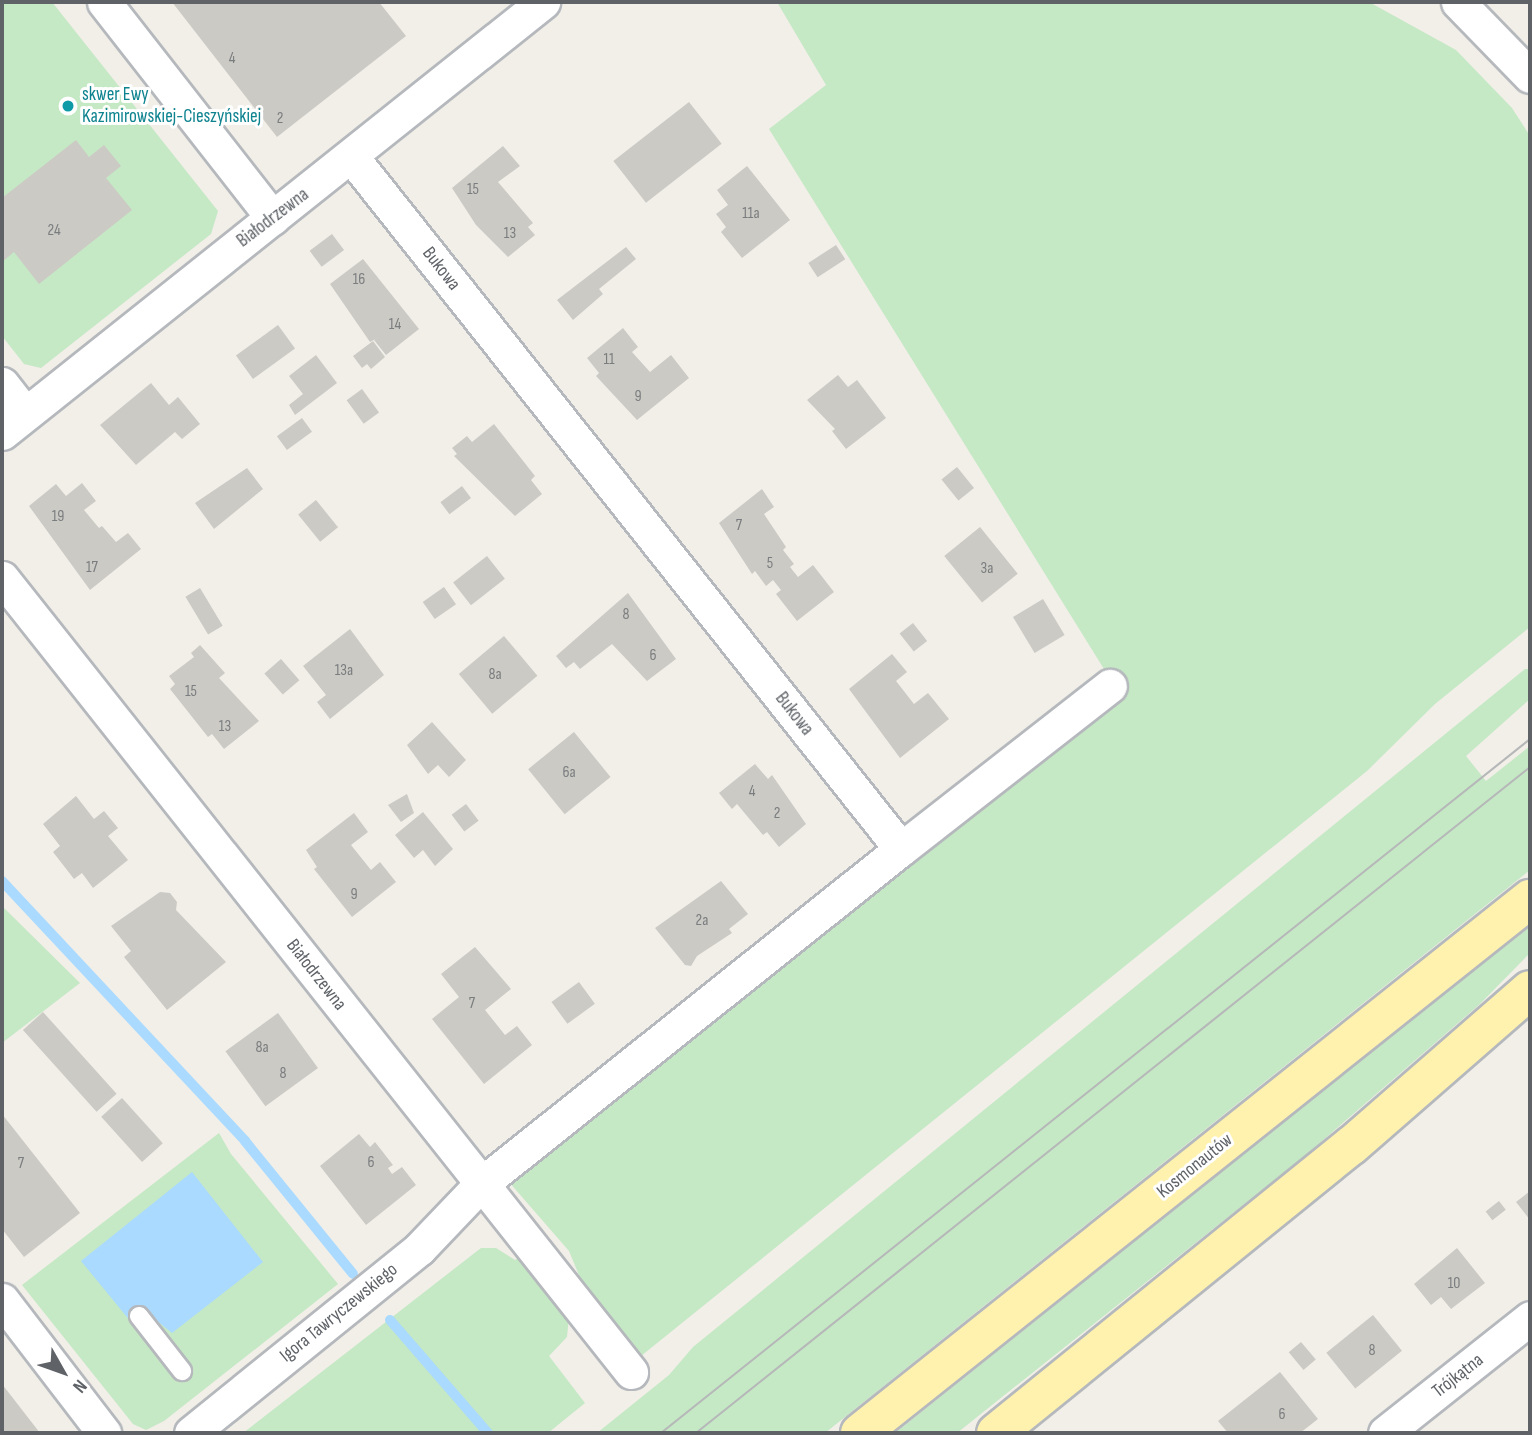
<!DOCTYPE html>
<html>
<head>
<meta charset="utf-8">
<style>
	body { margin:0 }
	#map { position:relative; width:1532px; height:1435px; overflow:hidden; background:#f1efe8; font-family:"Sofia Sans Condensed",sans-serif }
	div>[style] { position:absolute }
	[style*='--x'] { left:calc(var(--x)*1px); top:calc(var(--y)*1px); width:calc(var(--w)*1px); rotate:calc(var(--a)*1deg) }
	.green>* { inset:0; background:#c5e8c5 }
	.water>* { inset:0; background:#aadaff }
	.stream>* { height:10px; margin:-5px; padding:0 5px; transform-origin:5px; border-radius:5px; background:#aadaff }
	.building>* { inset:0; background:#cccac5; transform-origin:0 0 }
	.roads { filter:drop-shadow(2px 0 #b5b8bc) drop-shadow(-2px 0 #b5b8bc) drop-shadow(0 2px #b5b8bc) drop-shadow(0 -2px #b5b8bc) }
	.lane>* { height:18px; margin:-9px; padding:0 9px; transform-origin:9px; border-radius:9px; background:#fff }
	.street>* { height:33px; margin:-16.5px; padding:0 16.5px; transform-origin:16.5px; border-radius:16.5px; background:#fff }
	.primary>* { height:38px; margin:-19px; padding:0 19px; transform-origin:19px; border-radius:19px; background:#fff2af }
	.tram>* { height:2px; margin:-1px; padding:0 1px; transform-origin:1px; border-radius:1px; background:#b6b7b8 }
	.dots>* { width:19px; height:19px; translate:-50% -50%; box-sizing:border-box; border:4px solid #fff; border-radius:50% }
	span { translate:-50% -50%; white-space:nowrap; text-align:center; line-height:1.15; -webkit-text-stroke:6px #fff; paint-order:stroke }
	.number-label { font-size:16px; color:#7a7d7f }
	.number-label span { -webkit-text-stroke-width:0 }
	.culture-label { font-size:19px; color:#0d838f }
	.left { translate:0 -50%; text-align:left }
	.street-label { font-size:19px; color:#5f6368 }
	.frame { position:absolute; inset:0; border:4px solid #5f6368; pointer-events:none }
	.north { position:absolute; left:28px; top:1337px; width:70px; height:70px; -webkit-text-stroke:5px #fff; paint-order:stroke; rotate:130deg; font-size:19px; font-weight:700; line-height:28px; text-align:center; color:#5f6368 }
	.north::after { content:''; display:block; margin:auto; width:24px; height:32px; background:#5f6368; clip-path:polygon(50% 0,100% 100%,50% 72%,0 100%) }
</style>
</head>
<body>
<div id="map">
	<div class="green">
		<div style="clip-path:polygon(2px 2px,52px 2px,218px 211px,211px 234px,41px 368px,24px 364px,2px 336px)"></div>
		<div style="clip-path:polygon(777px 2px,1369px 2px,1456px 50px,1512px 108px,1530px 136px,1530px 627px,1435px 704px,1367px 771px,641px 1356px,581px 1280px,569px 1251px,509px 1182px,1122px 698px,769px 129px,826px 85px)"></div>
		<div style="clip-path:polygon(1525px 669px,1530px 669px,1530px 699px,1466px 756px,1486px 781px,1530px 746px,1530px 870px,825px 1433px,597px 1433px,669px 1375px,693px 1347px)"></div>
		<div style="clip-path:polygon(2px 906px,80px 983px,2px 1043px)"></div>
		<div style="clip-path:polygon(1530px 925px,1530px 953px,1526px 957px,1480px 1004px,1307px 1154px,957px 1433px,895px 1433px)"></div>
		<div style="clip-path:polygon(219px 1133px,231px 1154px,338px 1284px,164px 1421px,146px 1430px,133px 1424px,22px 1285px)"></div>
		<div style="clip-path:polygon(481px 1248px,496px 1248px,515px 1260px,522px 1255px,569px 1317px,567px 1337px,549px 1356px,585px 1403px,548px 1433px,243px 1433px)"></div>
	</div>
	<div class="water">
		<div style="clip-path:polygon(192px 1172px,263px 1262px,172px 1333px,145px 1311px,131px 1322px,81px 1261px)"></div>
	</div>
	<div class="stream">
		<div style="--x:2;--y:881;--w:356;--a:46.9"></div>
		<div style="--x:245;--y:1141;--w:171;--a:50.9"></div>
		<div style="--x:390;--y:1320;--w:150;--a:49.1"></div>
	</div>
	<div class="building">
		<div style="clip-path:polygon(172px 2px,379px 2px,406px 36px,277px 137px)"></div>
		<div style="left:689px;top:102px;width:53px;height:96px;rotate:52deg"></div>
		<div style="clip-path:polygon(76px 140px,89px 157px,104px 145px,121px 166px,106px 178px,132px 210px,39px 284px,14px 252px,2px 262px,2px 198px)"></div>
		<div style="clip-path:polygon(503px 146px,520px 166px,498px 182px,533px 223px,528px 227px,535px 235px,508px 257px,476px 225px,452px 188px)"></div>
		<div style="clip-path:polygon(747px 166px,790px 220px,742px 258px,721px 232px,726px 227px,716px 214px,728px 205px,717px 190px)"></div>
		<div style="left:332px;top:234px;width:20px;height:28px;rotate:53deg"></div>
		<div style="left:836px;top:245px;width:17px;height:33px;rotate:57deg"></div>
		<div style="clip-path:polygon(626px 247px,636px 259px,599px 289px,603px 294px,573px 320px,557px 300px)"></div>
		<div style="clip-path:polygon(363px 259px,419px 329px,386px 355px,374px 340px,379px 337px,370px 342px,330px 284px)"></div>
		<div style="left:278px;top:325px;width:29px;height:52px;rotate:54deg"></div>
		<div style="clip-path:polygon(623px 328px,638px 347px,632px 352px,650px 372px,671px 355px,689px 378px,637px 420px,596px 376px,599px 373px,587px 358px)"></div>
		<div style="clip-path:polygon(373px 341px,385px 357px,371px 369px,367px 364px,362px 368px,353px 356px)"></div>
		<div style="clip-path:polygon(316px 355px,337px 383px,295px 415px,289px 405px,303px 394px,289px 376px)"></div>
		<div style="clip-path:polygon(838px 375px,848px 387px,857px 380px,886px 418px,846px 449px,832px 431px,835px 429px,807px 400px)"></div>
		<div style="clip-path:polygon(151px 383px,169px 405px,178px 397px,200px 424px,182px 439px,175px 432px,136px 465px,100px 425px)"></div>
		<div style="left:362px;top:389px;width:29px;height:19px;rotate:54deg"></div>
		<div style="left:302px;top:418px;width:17px;height:31px;rotate:54deg"></div>
		<div style="clip-path:polygon(494px 424px,535px 476px,531px 480px,542px 494px,515px 516px,454px 456px,457px 454px,452px 448px,467px 436px,472px 442px)"></div>
		<div style="left:957px;top:467px;width:27px;height:20px;rotate:51deg"></div>
		<div style="clip-path:polygon(247px 468px,263px 489px,214px 529px,195px 503px)"></div>
		<div style="clip-path:polygon(82px 483px,96px 501px,84px 510px,99px 528px,102px 526px,116px 542px,128px 533px,141px 549px,90px 590px,29px 506px,56px 484px,66px 496px)"></div>
		<div style="left:462px;top:486px;width:15px;height:27px;rotate:53deg"></div>
		<div style="clip-path:polygon(762px 489px,774px 507px,764px 514px,786px 547px,783px 550px,794px 564px,790px 567px,798px 577px,813px 565px,834px 592px,797px 621px,776px 594px,781px 590px,773px 580px,766px 586px,755px 571px,752px 574px,719px 523px)"></div>
		<div style="left:316px;top:500px;width:35px;height:23px;rotate:51deg"></div>
		<div style="left:980px;top:527px;width:60px;height:46px;rotate:51deg"></div>
		<div style="left:487px;top:556px;width:29px;height:43px;rotate:52deg"></div>
		<div style="left:444px;top:587px;width:21px;height:26px;rotate:55deg"></div>
		<div style="left:200px;top:588px;width:44px;height:17px;rotate:59deg"></div>
		<div style="clip-path:polygon(628px 593px,676px 659px,647px 681px,612px 644px,580px 669px,574px 662px,566px 668px,556px 656px)"></div>
		<div style="left:1043px;top:599px;width:42px;height:35px;rotate:59deg"></div>
		<div style="left:913px;top:623px;width:23px;height:17px;rotate:52deg"></div>
		<div style="clip-path:polygon(350px 629px,384px 675px,330px 719px,317px 702px,326px 695px,303px 666px)"></div>
		<div style="left:504px;top:636px;width:52px;height:59px;rotate:50deg"></div>
		<div style="clip-path:polygon(200px 645px,225px 673px,219px 678px,259px 721px,224px 749px,212px 734px,208px 737px,170px 689px,175px 684px,169px 676px,194px 657px,191px 653px)"></div>
		<div style="clip-path:polygon(892px 654px,907px 672px,896px 681px,914px 704px,928px 693px,949px 719px,900px 758px,849px 689px)"></div>
		<div style="left:281px;top:659px;width:28px;height:22px;rotate:49deg"></div>
		<div style="clip-path:polygon(432px 722px,466px 760px,449px 777px,438px 765px,428px 774px,407px 745px)"></div>
		<div style="left:574px;top:732px;width:58px;height:59px;rotate:51deg"></div>
		<div style="clip-path:polygon(755px 764px,768px 779px,772px 775px,806px 824px,779px 847px,767px 832px,763px 835px,737px 804px,732px 809px,719px 793px)"></div>
		<div style="clip-path:polygon(407px 794px,414px 813px,401px 822px,388px 805px)"></div>
		<div style="clip-path:polygon(76px 796px,94px 819px,104px 811px,118px 828px,108px 836px,128px 860px,93px 888px,82px 873px,74px 879px,53px 852px,60px 846px,43px 824px)"></div>
		<div style="left:466px;top:804px;width:21px;height:18px;rotate:53deg"></div>
		<div style="clip-path:polygon(423px 812px,453px 849px,435px 866px,423px 850px,414px 858px,395px 835px)"></div>
		<div style="clip-path:polygon(354px 813px,368px 832px,351px 845px,371px 870px,380px 862px,396px 882px,352px 917px,314px 869px,317px 867px,306px 850px)"></div>
		<div style="clip-path:polygon(721px 881px,748px 914px,729px 929px,732px 933px,697px 956px,691px 966px,685px 965px,655px 928px)"></div>
		<div style="clip-path:polygon(160px 892px,170px 893px,177px 902px,176px 910px,226px 962px,167px 1010px,124px 957px,131px 951px,111px 926px)"></div>
		<div style="clip-path:polygon(475px 947px,511px 989px,485px 1010px,505px 1035px,517px 1026px,532px 1045px,484px 1084px,432px 1019px,459px 997px,441px 974px)"></div>
		<div style="left:579px;top:982px;width:27px;height:34px;rotate:54deg"></div>
		<div style="left:43px;top:1012px;width:110px;height:27px;rotate:48deg"></div>
		<div style="left:278px;top:1013px;width:68px;height:65px;rotate:54deg"></div>
		<div style="left:122px;top:1098px;width:61px;height:28px;rotate:48deg"></div>
		<div style="clip-path:polygon(2px 1114px,80px 1213px,24px 1257px,2px 1229px)"></div>
		<div style="clip-path:polygon(359px 1134px,370px 1147px,375px 1142px,393px 1165px,388px 1168px,392px 1174px,402px 1167px,416px 1185px,366px 1225px,320px 1166px)"></div>
		<div style="clip-path:polygon(1530px 1191px,1530px 1220px,1516px 1202px)"></div>
		<div style="left:1499px;top:1201px;width:11px;height:17px;rotate:52deg"></div>
		<div style="clip-path:polygon(1457px 1248px,1485px 1283px,1451px 1309px,1441px 1297px,1431px 1305px,1414px 1284px)"></div>
		<div style="left:1373px;top:1315px;width:46px;height:60px;rotate:51deg"></div>
		<div style="left:1301px;top:1342px;width:23px;height:16px;rotate:50deg"></div>
		<div style="clip-path:polygon(1280px 1372px,1318px 1419px,1300px 1433px,1228px 1433px,1218px 1421px)"></div>
		<div style="clip-path:polygon(2px 1384px,40px 1433px,2px 1433px)"></div>
	</div>
	<div class="roads">
		<div class="lane">
			<div style="--x:139;--y:1316;--w:70;--a:52"></div>
		</div>
		<div class="street">
			<div style="--x:104;--y:2;--w:274;--a:52"></div>
			<div style="--x:1458;--y:2;--w:103;--a:45.8"></div>
			<div style="--x:2;--y:384;--w:37;--a:52"></div>
			<div style="--x:2;--y:433;--w:692;--a:-38.54"></div>
			<div style="--x:2;--y:578;--w:1013;--a:51.61"></div>
			<div style="--x:901;--y:849;--w:265;--a:-38"></div>
			<div style="--x:2;--y:1300;--w:168;--a:52.5"></div>
			<div style="--x:191;--y:1433;--w:293;--a:-38.9"></div>
			<div style="--x:419;--y:1249;--w:88;--a:-46.4"></div>
			<div style="--x:480;--y:1185;--w:539;--a:-38.59"></div>
			<div style="--x:901;--y:849;--w:885;--a:-128.44"></div>
			<div style="--x:1385;--y:1433;--w:185;--a:-38.4"></div>
		</div>
		<div class="primary">
			<div style="--x:860;--y:1433;--w:857;--a:-38.56"></div>
			<div style="--x:996;--y:1433;--w:457;--a:-39"></div>
			<div style="--x:1351;--y:1146;--w:237;--a:-41.1"></div>
		</div>
	</div>
	<div class="tram">
		<div style="--x:661;--y:1433;--w:1112;--a:-38.61"></div>
		<div style="--x:696;--y:1433;--w:1067;--a:-38.61"></div>
	</div>
	<div class="dots">
		<div style="left:68px;top:106px;background:#0f9aa8"></div>
	</div>
	<div class="number-label">
		<span style="left:232px;top:59px">4</span>
		<span style="left:280px;top:119px">2</span>
		<span style="left:473px;top:190px">15</span>
		<span style="left:751px;top:214px">11a</span>
		<span style="left:54px;top:231px">24</span>
		<span style="left:510px;top:234px">13</span>
		<span style="left:359px;top:280px">16</span>
		<span style="left:395px;top:325px">14</span>
		<span style="left:609px;top:360px">11</span>
		<span style="left:638px;top:397px">9</span>
		<span style="left:58px;top:517px">19</span>
		<span style="left:739px;top:526px">7</span>
		<span style="left:770px;top:564px">5</span>
		<span style="left:92px;top:568px">17</span>
		<span style="left:987px;top:569px">3a</span>
		<span style="left:626px;top:615px">8</span>
		<span style="left:653px;top:656px">6</span>
		<span style="left:344px;top:671px">13a</span>
		<span style="left:495px;top:675px">8a</span>
		<span style="left:191px;top:692px">15</span>
		<span style="left:225px;top:727px">13</span>
		<span style="left:569px;top:773px">6a</span>
		<span style="left:752px;top:792px">4</span>
		<span style="left:777px;top:814px">2</span>
		<span style="left:354px;top:895px">9</span>
		<span style="left:702px;top:921px">2a</span>
		<span style="left:472px;top:1004px">7</span>
		<span style="left:262px;top:1048px">8a</span>
		<span style="left:283px;top:1074px">8</span>
		<span style="left:371px;top:1163px">6</span>
		<span style="left:21px;top:1164px">7</span>
		<span style="left:1454px;top:1284px">10</span>
		<span style="left:1372px;top:1351px">8</span>
		<span style="left:1282px;top:1415px">6</span>
	</div>
	<div class="culture-label">
		<span class="left" style="left:82px;top:106px">skwer Ewy<br>Kazimirowskiej-Cieszyńskiej</span>
	</div>
	<div class="street-label">
		<span style="left:273px;top:218px;rotate:-37deg">Białodrzewna</span>
		<span style="left:441px;top:269px;rotate:52deg">Bukowa</span>
		<span style="left:794px;top:714px;rotate:52deg">Bukowa</span>
		<span style="left:316px;top:975px;rotate:52deg">Białodrzewna</span>
		<span style="left:1195px;top:1166px;rotate:-39deg">Kosmonautów</span>
		<span style="left:339px;top:1313px;rotate:-39deg">Igora Tawryczewskiego</span>
		<span style="left:1458px;top:1376px;rotate:-38deg">Trójkątna</span>
	</div>
	<div class="frame"></div>
	<div class="north">N</div>
</div>
</body>
</html>
